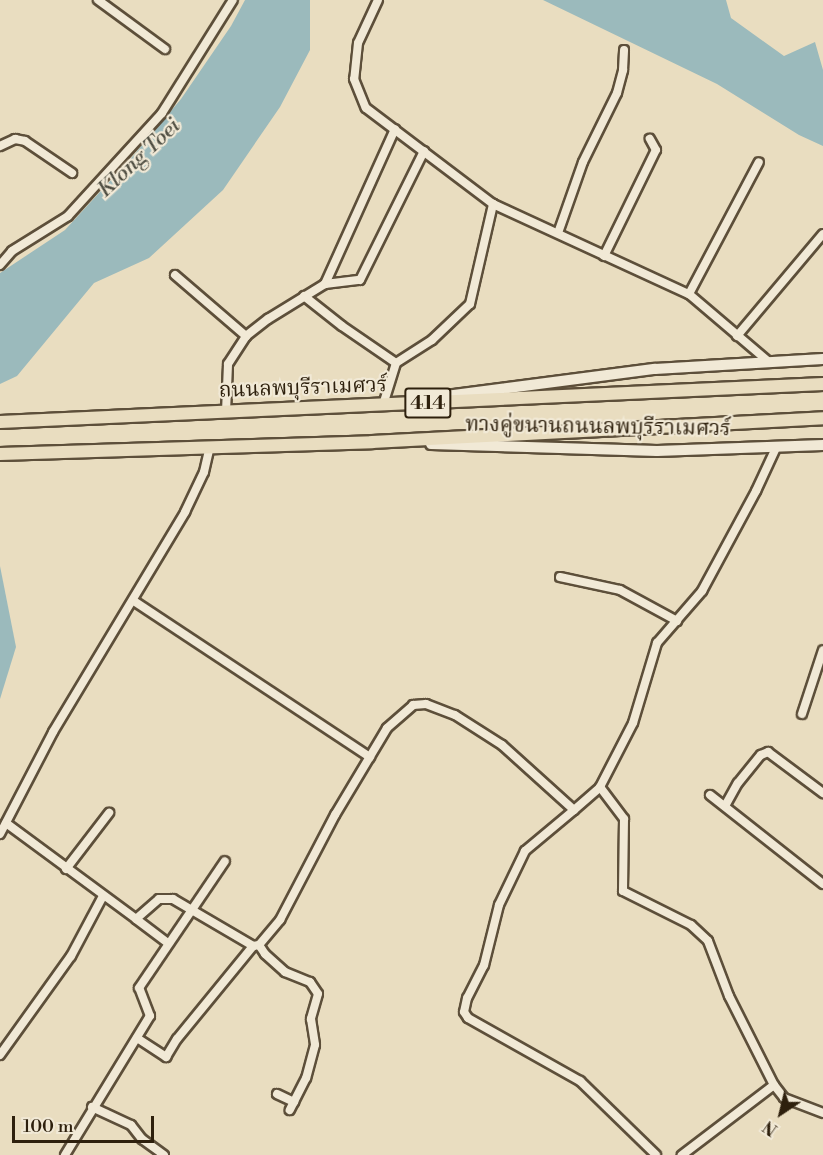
<!DOCTYPE html>
<html>
<head>
<meta charset="utf-8">
<style>
	body { margin:0 }
	#map { position:relative; width:823px; height:1155px; overflow:hidden; background:#e9ddc0; font-family:"Libre Bodoni","Noto Serif Thai",serif }
	div>[style] { position:absolute }
	[style*='--x'] { left:calc(var(--x)*1px); top:calc(var(--y)*1px); width:calc(var(--w)*1px); rotate:calc(var(--a)*1deg) }
	.water>* { inset:0; background:#9bbabc }
	.roads { filter:drop-shadow(2px 0 #5d4f3a) drop-shadow(-2px 0 #5d4f3a) drop-shadow(0 2px #5d4f3a) drop-shadow(0 -2px #5d4f3a) }
	.minor>* { height:8px; margin:-4px; padding:0 4px; transform-origin:4px; border-radius:4px; background:#f1e9d6 }
	.secondary>* { height:10px; margin:-5px; padding:0 5px; transform-origin:5px; border-radius:5px; background:#f1e9d6 }
	.primary>* { height:12px; margin:-6px; padding:0 6px; transform-origin:6px; border-radius:6px; background:#e9ddc0 }
	span { translate:-50% -50%; white-space:nowrap; text-align:center; line-height:1.15; -webkit-text-stroke:4.5px #f1e9d6; paint-order:stroke }
	.shield-label span { padding:2px 4px; background:#f1e9d6; border:2px solid; border-radius:4px; -webkit-text-stroke-width:0 }
	.shield-label { font-size:20px; color:#2e200d; font-weight:700 }
	.street-label { font-size:21px; color:#2e200d }
	.water-label { font-size:22px; color:#4f4e42; font-style:italic }
	.north { position:absolute; left:751px; top:1083px; width:60px; height:60px; -webkit-text-stroke:4px #f1e9d6; paint-order:stroke; rotate:215deg; font-size:16px; font-weight:700; line-height:24px; text-align:center; color:#2e200d }
	.north::after { content:''; display:block; margin:auto; width:21px; height:27px; background:#2e200d; clip-path:polygon(50% 0,100% 100%,50% 72%,0 100%) }
	.scale { position:absolute; left:12px; top:1116px; width:142px; height:27px; box-sizing:border-box; border:3px solid #2e200d; border-top:0; padding-left:8px; font-size:18px; line-height:21px; white-space:nowrap; color:#2e200d; -webkit-text-stroke:4px #f1e9d6; paint-order:stroke }
</style>
</head>
<body>
<div id="map">
	<div class="water">
		<div style="clip-path:polygon(245px 0,310px 0,310px 50px,280px 107px,223px 190px,149px 258px,94px 283px,17px 376px,0 384px,0 273px,65px 230px,132px 157px,181px 99px,231px 26px)"></div>
		<div style="clip-path:polygon(543px 0,726px 0,731px 18px,784px 56px,815px 42px,823px 70px,823px 146px,799px 135px,717px 84px)"></div>
		<div style="clip-path:polygon(0 566px,16px 647px,0 699px)"></div>
	</div>
	<div class="roads">
		<div class="minor">
			<div style="--x:98;--y:0;--w:83;--a:36.2"></div>
			<div style="--x:378;--y:0;--w:47;--a:114.9"></div>
			<div style="--x:358;--y:43;--w:36;--a:96"></div>
			<div style="--x:354;--y:79;--w:31;--a:68"></div>
			<div style="--x:366;--y:108;--w:159;--a:37.1"></div>
			<div style="--x:493;--y:204;--w:216;--a:24.7"></div>
			<div style="--x:689;--y:294;--w:105;--a:40.4"></div>
			<div style="--x:0;--y:146;--w:17;--a:-25"></div>
			<div style="--x:15;--y:139;--w:10;--a:11"></div>
			<div style="--x:25;--y:141;--w:57;--a:34.2"></div>
			<div style="--x:558;--y:233;--w:75;--a:-70.6"></div>
			<div style="--x:583;--y:162;--w:77;--a:-63.8"></div>
			<div style="--x:617;--y:93;--w:24;--a:-75"></div>
			<div style="--x:623;--y:70;--w:20;--a:-87"></div>
			<div style="--x:604;--y:256;--w:118;--a:-63.9"></div>
			<div style="--x:656;--y:150;--w:13;--a:-119"></div>
			<div style="--x:0;--y:265;--w:18;--a:-49"></div>
			<div style="--x:12;--y:251;--w:66;--a:-32"></div>
			<div style="--x:68;--y:216;--w:139;--a:-47.6"></div>
			<div style="--x:162;--y:113;--w:133;--a:-57.9"></div>
			<div style="--x:175;--y:275;--w:94;--a:40.7"></div>
			<div style="--x:325;--y:284;--w:170;--a:-65.7"></div>
			<div style="--x:689;--y:294;--w:149;--a:-62.1"></div>
			<div style="--x:304;--y:296;--w:48;--a:38.3"></div>
			<div style="--x:342;--y:326;--w:65;--a:34.4"></div>
			<div style="--x:737;--y:336;--w:133;--a:-49.9"></div>
			<div style="--x:383;--y:405;--w:44;--a:-72.8"></div>
			<div style="--x:396;--y:363;--w:43;--a:-32.6"></div>
			<div style="--x:432;--y:340;--w:52;--a:-43.5"></div>
			<div style="--x:470;--y:304;--w:103;--a:-77"></div>
			<div style="--x:226;--y:412;--w:48;--a:-87.6"></div>
			<div style="--x:228;--y:364;--w:33;--a:-57"></div>
			<div style="--x:246;--y:336;--w:28;--a:-38"></div>
			<div style="--x:268;--y:319;--w:67;--a:-31.6"></div>
			<div style="--x:325;--y:284;--w:35;--a:-7"></div>
			<div style="--x:360;--y:280;--w:144;--a:-63.6"></div>
			<div style="--x:560;--y:577;--w:61;--a:12.2"></div>
			<div style="--x:620;--y:590;--w:65;--a:28.5"></div>
			<div style="--x:134;--y:601;--w:283;--a:33.5"></div>
			<div style="--x:802;--y:714;--w:67;--a:-71.8"></div>
			<div style="--x:600;--y:787;--w:40;--a:53"></div>
			<div style="--x:624;--y:819;--w:72;--a:90.8"></div>
			<div style="--x:623;--y:891;--w:76;--a:26.6"></div>
			<div style="--x:691;--y:925;--w:23;--a:43"></div>
			<div style="--x:708;--y:941;--w:59;--a:69.1"></div>
			<div style="--x:729;--y:996;--w:100;--a:63.2"></div>
			<div style="--x:774;--y:1085;--w:116;--a:142.7"></div>
			<div style="--x:710;--y:795;--w:144;--a:38.2"></div>
			<div style="--x:725;--y:806;--w:26;--a:-61"></div>
			<div style="--x:738;--y:783;--w:36;--a:-51"></div>
			<div style="--x:761;--y:755;--w:8;--a:-23"></div>
			<div style="--x:768;--y:752;--w:69;--a:36.7"></div>
			<div style="--x:574;--y:810;--w:64;--a:140.1"></div>
			<div style="--x:525;--y:851;--w:60;--a:115.7"></div>
			<div style="--x:499;--y:905;--w:62;--a:104"></div>
			<div style="--x:484;--y:965;--w:37;--a:117"></div>
			<div style="--x:467;--y:998;--w:14;--a:102"></div>
			<div style="--x:464;--y:1012;--w:7;--a:56"></div>
			<div style="--x:468;--y:1018;--w:129;--a:29.4"></div>
			<div style="--x:580;--y:1081;--w:106;--a:44.2"></div>
			<div style="--x:6;--y:823;--w:162;--a:36.4"></div>
			<div style="--x:136;--y:919;--w:30;--a:-41"></div>
			<div style="--x:159;--y:899;--w:14;--a:0"></div>
			<div style="--x:173;--y:899;--w:93;--a:30.4"></div>
			<div style="--x:253;--y:946;--w:6;--a:-9"></div>
			<div style="--x:259;--y:945;--w:33;--a:-50"></div>
			<div style="--x:280;--y:920;--w:119;--a:-62.4"></div>
			<div style="--x:335;--y:815;--w:101;--a:-59.1"></div>
			<div style="--x:387;--y:728;--w:35;--a:-41"></div>
			<div style="--x:413;--y:705;--w:13;--a:-4"></div>
			<div style="--x:426;--y:704;--w:31;--a:21"></div>
			<div style="--x:455;--y:715;--w:56;--a:32.6"></div>
			<div style="--x:502;--y:745;--w:97;--a:42.1"></div>
			<div style="--x:574;--y:810;--w:35;--a:-41"></div>
			<div style="--x:600;--y:787;--w:72;--a:-62.7"></div>
			<div style="--x:633;--y:723;--w:84;--a:-73.3"></div>
			<div style="--x:657;--y:643;--w:69;--a:-49.1"></div>
			<div style="--x:702;--y:591;--w:114;--a:-61.6"></div>
			<div style="--x:756;--y:491;--w:47;--a:-65.1"></div>
			<div style="--x:0;--y:834;--w:115;--a:-62.5"></div>
			<div style="--x:53;--y:732;--w:257;--a:-59"></div>
			<div style="--x:185;--y:512;--w:44;--a:-64.6"></div>
			<div style="--x:204;--y:472;--w:26;--a:-77"></div>
			<div style="--x:66;--y:869;--w:71;--a:-52.5"></div>
			<div style="--x:136;--y:919;--w:40;--a:37"></div>
			<div style="--x:259;--y:945;--w:11;--a:56"></div>
			<div style="--x:265;--y:954;--w:27;--a:42"></div>
			<div style="--x:285;--y:972;--w:27;--a:22"></div>
			<div style="--x:310;--y:982;--w:14;--a:56"></div>
			<div style="--x:318;--y:994;--w:26;--a:106"></div>
			<div style="--x:311;--y:1019;--w:26;--a:81"></div>
			<div style="--x:315;--y:1045;--w:34;--a:105"></div>
			<div style="--x:306;--y:1078;--w:36;--a:117"></div>
			<div style="--x:137;--y:1038;--w:35;--a:33"></div>
			<div style="--x:166;--y:1057;--w:21;--a:-59"></div>
			<div style="--x:177;--y:1039;--w:120;--a:-50.7"></div>
			<div style="--x:0;--y:1055;--w:122;--a:-54.4"></div>
			<div style="--x:71;--y:956;--w:68;--a:-61.9"></div>
			<div style="--x:774;--y:1085;--w:16;--a:52"></div>
			<div style="--x:784;--y:1098;--w:42;--a:21"></div>
			<div style="--x:277;--y:1094;--w:19;--a:25"></div>
			<div style="--x:92;--y:1107;--w:43;--a:24.8"></div>
			<div style="--x:131;--y:1125;--w:18;--a:52"></div>
			<div style="--x:142;--y:1139;--w:27;--a:36"></div>
			<div style="--x:65;--y:1155;--w:163;--a:-58.6"></div>
			<div style="--x:150;--y:1016;--w:30;--a:-111"></div>
			<div style="--x:139;--y:988;--w:153;--a:-55.9"></div>
		</div>
		<div class="secondary">
			<div style="--x:446;--y:396;--w:211;--a:-7.4"></div>
			<div style="--x:655;--y:369;--w:168;--a:-3.4"></div>
			<div style="--x:431;--y:444;--w:226;--a:1.8"></div>
			<div style="--x:657;--y:451;--w:166;--a:-2.1"></div>
		</div>
		<div class="primary">
			<div style="--x:0;--y:422;--w:824;--a:-2.64"></div>
			<div style="--x:0;--y:454;--w:372;--a:-1.8"></div>
			<div style="--x:372;--y:442;--w:452;--a:-3"></div>
		</div>
	</div>
	<div class="shield-label">
		<span style="left:428px;top:403px">414</span>
	</div>
	<div class="street-label">
		<span style="left:303px;top:388px;rotate:-2deg">ถนนลพบุรีราเมศวร์</span>
		<span style="left:598px;top:427px;rotate:1deg">ทางคู่ขนานถนนลพบุรีราเมศวร์</span>
	</div>
	<div class="water-label">
		<span style="left:139px;top:158px;rotate:-43deg">Klong Toei</span>
	</div>
	<div class="north">N</div>
	<div class="scale">100 m</div>
</div>
</body>
</html>
